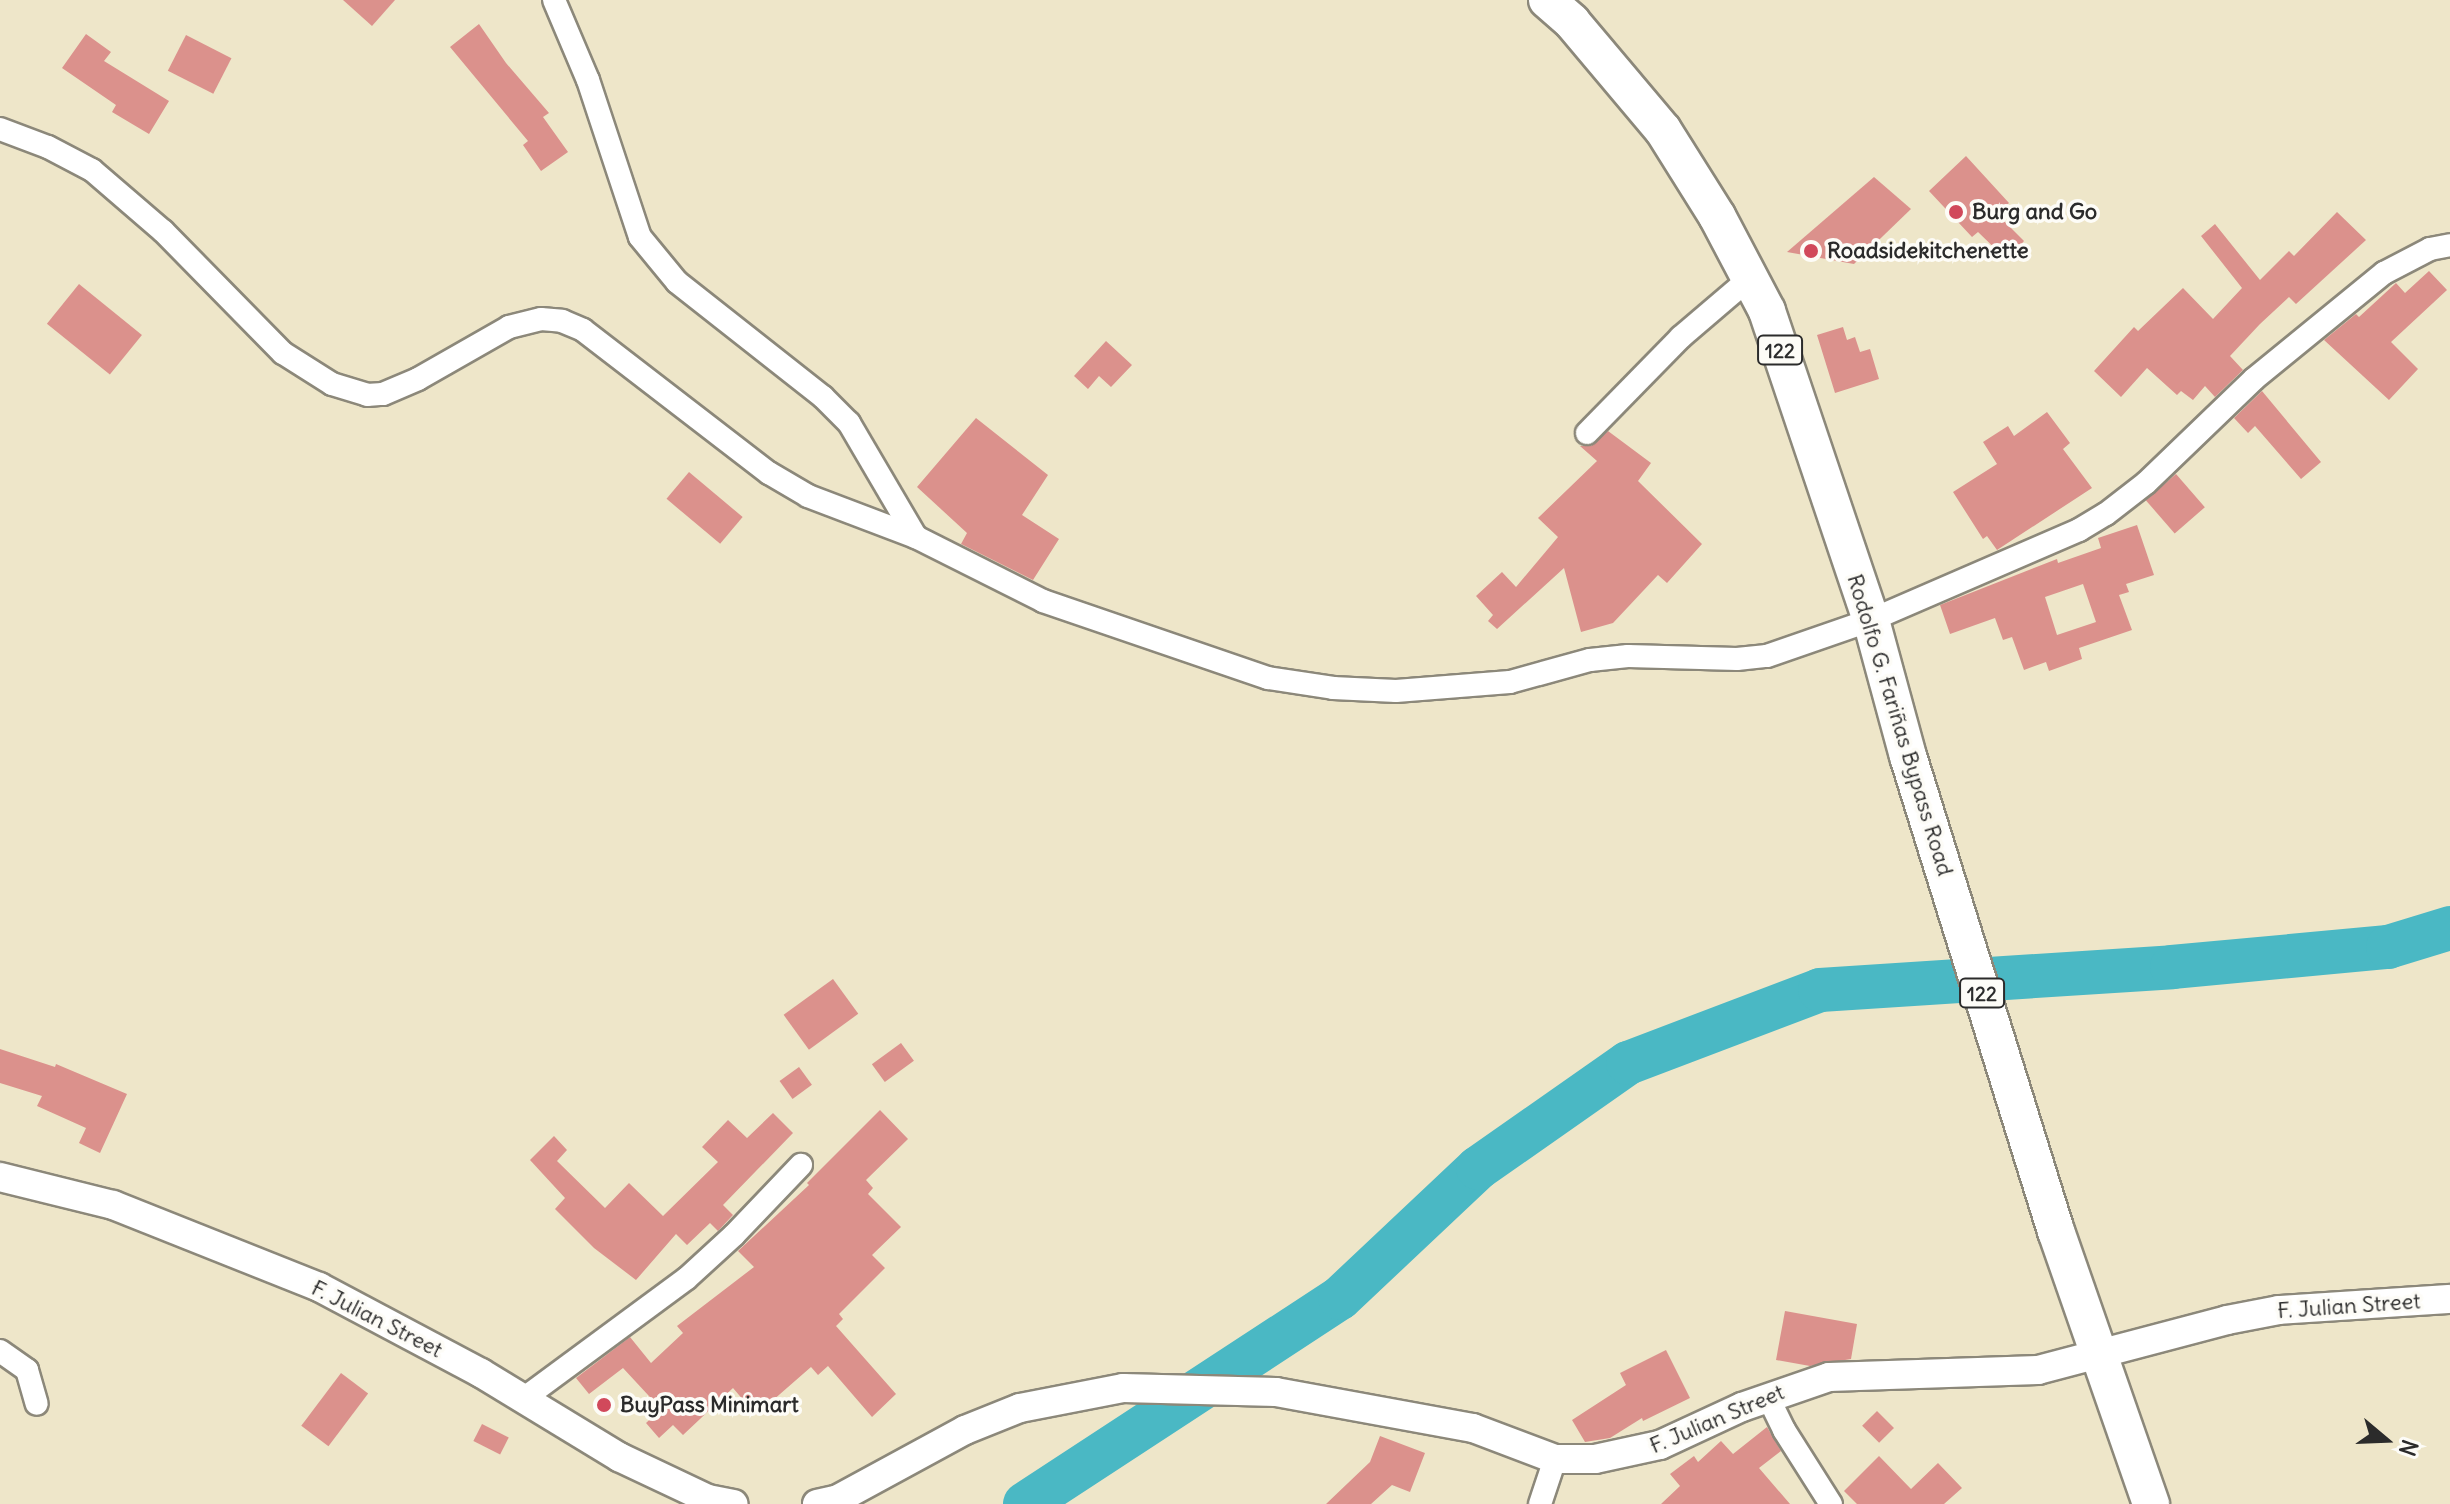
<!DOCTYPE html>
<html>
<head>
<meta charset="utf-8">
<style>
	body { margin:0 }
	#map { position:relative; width:2450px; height:1504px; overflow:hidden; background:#eee6c9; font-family:Delius,sans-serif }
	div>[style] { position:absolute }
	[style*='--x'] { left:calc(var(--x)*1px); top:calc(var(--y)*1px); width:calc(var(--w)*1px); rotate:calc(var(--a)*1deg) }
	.river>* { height:44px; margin:-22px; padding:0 22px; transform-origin:22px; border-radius:22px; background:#4ab8c4 }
	.building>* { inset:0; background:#db918c; transform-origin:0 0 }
	.roads { filter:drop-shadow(2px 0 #8c887a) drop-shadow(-2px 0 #8c887a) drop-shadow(0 2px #8c887a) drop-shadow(0 -2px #8c887a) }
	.minor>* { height:22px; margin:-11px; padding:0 11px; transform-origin:11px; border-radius:11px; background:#fff }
	.tertiary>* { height:28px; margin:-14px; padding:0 14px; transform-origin:14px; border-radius:14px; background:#fff }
	.primary>* { height:36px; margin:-18px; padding:0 18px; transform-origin:18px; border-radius:18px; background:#fff }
	.dots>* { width:22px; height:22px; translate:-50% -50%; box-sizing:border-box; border:4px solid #fdfcf7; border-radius:50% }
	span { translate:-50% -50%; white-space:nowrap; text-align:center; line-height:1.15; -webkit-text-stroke:7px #fdfcf7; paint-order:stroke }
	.shield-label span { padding:2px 6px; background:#fdfcf7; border:2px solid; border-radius:6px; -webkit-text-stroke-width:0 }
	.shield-label { font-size:20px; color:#2b2b2b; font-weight:700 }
	.poi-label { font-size:22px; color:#2b2b2b; font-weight:700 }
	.left { translate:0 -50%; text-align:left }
	.street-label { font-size:22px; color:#2b2b2b }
	.north { position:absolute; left:2346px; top:1400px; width:80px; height:80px; -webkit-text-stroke:6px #fdfcf7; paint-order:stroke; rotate:109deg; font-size:22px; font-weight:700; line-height:32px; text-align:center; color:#2b2b2b }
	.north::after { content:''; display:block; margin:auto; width:28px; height:36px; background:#2b2b2b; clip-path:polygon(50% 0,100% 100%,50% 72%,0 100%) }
</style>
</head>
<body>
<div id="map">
	<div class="river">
		<div style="--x:1025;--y:1504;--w:376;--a:-33.2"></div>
		<div style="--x:1340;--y:1298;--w:190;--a:-43.3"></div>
		<div style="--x:1478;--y:1168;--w:183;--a:-35"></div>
		<div style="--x:1628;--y:1063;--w:205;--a:-20.8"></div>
		<div style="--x:1820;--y:990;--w:353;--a:-3.7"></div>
		<div style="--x:2172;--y:967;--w:217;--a:-5.3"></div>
		<div style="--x:2388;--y:947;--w:65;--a:-17"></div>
	</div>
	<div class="building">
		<div style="clip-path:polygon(343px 0,395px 0,372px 26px)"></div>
		<div style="clip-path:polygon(479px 24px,506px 63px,549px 113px,543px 117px,568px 152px,541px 171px,523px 145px,528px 141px,450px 47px)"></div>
		<div style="clip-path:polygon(86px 34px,111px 52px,104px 61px,169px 101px,149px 134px,112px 112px,116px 105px,62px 68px)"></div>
		<div style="left:186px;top:35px;width:51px;height:40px;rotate:27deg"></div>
		<div style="clip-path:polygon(1966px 156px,2009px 203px,1997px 214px,2024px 241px,2007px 260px,1978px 232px,1972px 237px,1929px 191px)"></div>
		<div style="clip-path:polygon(1874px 177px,1911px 209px,1854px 264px,1787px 252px)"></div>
		<div style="clip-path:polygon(2337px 212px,2366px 240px,2296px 304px,2289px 297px,2260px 324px,2230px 356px,2243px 370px,2215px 397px,2205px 386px,2193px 400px,2181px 391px,2177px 395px,2147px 368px,2121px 397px,2094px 371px,2134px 327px,2138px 331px,2183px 288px,2213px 319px,2242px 288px,2201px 236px,2215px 224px,2260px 280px,2289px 251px,2294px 256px)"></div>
		<div style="clip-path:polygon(2429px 271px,2447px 290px,2391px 342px,2418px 369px,2389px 400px,2324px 340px,2356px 314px,2359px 317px,2396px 283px,2405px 293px)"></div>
		<div style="left:79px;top:284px;width:81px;height:51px;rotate:39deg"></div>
		<div style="clip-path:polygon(1843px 327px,1847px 340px,1855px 337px,1860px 352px,1870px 349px,1879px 379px,1835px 393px,1817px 335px)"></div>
		<div style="clip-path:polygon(1106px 341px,1132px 365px,1111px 387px,1099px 376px,1088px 389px,1074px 376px)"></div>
		<div style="clip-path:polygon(2262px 391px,2321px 462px,2301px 479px,2255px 426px,2248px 433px,2234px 418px)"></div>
		<div style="clip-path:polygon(2047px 412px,2070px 443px,2063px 449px,2092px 488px,1997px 550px,1987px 536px,1983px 539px,1953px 492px,1997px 464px,1983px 442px,2008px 426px,2014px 436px)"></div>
		<div style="clip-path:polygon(976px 418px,1048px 475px,1022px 515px,1059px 539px,1033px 580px,961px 544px,967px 533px,917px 487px)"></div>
		<div style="clip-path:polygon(1608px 431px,1651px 463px,1638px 481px,1702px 544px,1667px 583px,1658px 575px,1613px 623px,1581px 632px,1564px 568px,1497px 629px,1488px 621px,1493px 615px,1476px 596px,1502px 572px,1516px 587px,1558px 537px,1538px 518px,1597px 461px,1580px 446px,1591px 446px)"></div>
		<div style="left:689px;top:472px;width:70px;height:35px;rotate:40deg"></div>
		<div style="left:2176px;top:474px;width:44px;height:40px;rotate:49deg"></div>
		<div style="clip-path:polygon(evenodd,2137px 525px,2154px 575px,2126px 584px,2129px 592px,2119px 595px,2132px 630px,2079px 648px,2082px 659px,2049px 671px,2046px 662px,2024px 670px,2012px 637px,2003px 640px,1995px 618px,1950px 634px,1940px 605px,2057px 559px,2058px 563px,2101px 548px,2098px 538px,2137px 525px,2083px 584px,2096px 622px,2057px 635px,2045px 597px,2083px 584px)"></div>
		<div style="left:833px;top:979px;width:43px;height:61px;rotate:54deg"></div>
		<div style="left:901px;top:1043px;width:22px;height:36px;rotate:54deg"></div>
		<div style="clip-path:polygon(0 1049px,55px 1067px,56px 1064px,127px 1094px,100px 1153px,79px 1143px,86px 1128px,37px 1106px,42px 1096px,0 1083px)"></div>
		<div style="left:799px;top:1067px;width:22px;height:24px;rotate:54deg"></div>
		<div style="clip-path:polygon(880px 1110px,908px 1139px,866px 1180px,873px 1188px,868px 1194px,901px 1227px,872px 1255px,885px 1268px,839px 1314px,843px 1319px,836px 1326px,896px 1394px,872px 1417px,828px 1366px,818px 1375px,811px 1367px,756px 1415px,733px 1388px,683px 1435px,673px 1425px,659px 1438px,646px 1423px,661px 1409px,623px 1368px,589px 1394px,576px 1378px,630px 1337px,651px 1363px,683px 1333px,677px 1326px,754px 1267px,738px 1251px,809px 1185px,807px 1183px)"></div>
		<div style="clip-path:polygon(773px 1113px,793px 1133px,723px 1205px,733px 1215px,718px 1231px,710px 1223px,687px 1245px,676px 1234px,636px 1280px,594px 1248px,555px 1209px,565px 1198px,530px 1160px,554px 1136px,567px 1150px,557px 1161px,605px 1208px,629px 1183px,663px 1216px,718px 1162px,702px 1147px,728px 1120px,747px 1138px)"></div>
		<div style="clip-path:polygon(1785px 1311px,1857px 1324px,1851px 1359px,1810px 1366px,1776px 1360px)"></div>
		<div style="clip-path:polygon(1666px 1350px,1690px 1398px,1643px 1421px,1642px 1418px,1610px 1438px,1585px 1442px,1572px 1420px,1626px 1385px,1620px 1373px)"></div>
		<div style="left:341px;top:1373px;width:34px;height:66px;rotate:37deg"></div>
		<div style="left:1877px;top:1411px;width:24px;height:21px;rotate:45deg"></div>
		<div style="left:482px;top:1424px;width:30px;height:19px;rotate:27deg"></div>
		<div style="clip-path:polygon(1767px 1427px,1781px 1451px,1759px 1468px,1790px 1504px,1661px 1504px,1680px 1486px,1670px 1474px,1694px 1456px,1698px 1462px,1721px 1441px,1733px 1454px)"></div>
		<div style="clip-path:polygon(1380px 1436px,1425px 1453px,1410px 1492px,1392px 1485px,1371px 1504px,1326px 1504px,1370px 1462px)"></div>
		<div style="clip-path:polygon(1879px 1456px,1911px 1489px,1938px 1463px,1962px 1488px,1944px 1504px,1857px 1504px,1844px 1491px)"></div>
	</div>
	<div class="roads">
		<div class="minor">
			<div style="--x:554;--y:0;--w:87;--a:67"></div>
			<div style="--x:588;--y:80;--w:165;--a:71.7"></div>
			<div style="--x:640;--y:237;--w:58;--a:50.6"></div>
			<div style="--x:677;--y:282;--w:186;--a:38.2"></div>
			<div style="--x:823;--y:397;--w:37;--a:45"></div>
			<div style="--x:849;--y:423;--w:132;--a:59.6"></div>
			<div style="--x:0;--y:129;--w:51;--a:20.6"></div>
			<div style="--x:48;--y:147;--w:50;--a:27.6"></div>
			<div style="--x:92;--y:170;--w:94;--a:40.7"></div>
			<div style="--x:163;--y:231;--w:171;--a:45.5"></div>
			<div style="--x:283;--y:353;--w:58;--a:32.3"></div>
			<div style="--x:332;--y:384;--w:37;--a:17"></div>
			<div style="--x:367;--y:395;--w:16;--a:-4"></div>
			<div style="--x:383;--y:394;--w:38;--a:-23"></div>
			<div style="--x:418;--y:379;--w:105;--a:-29.7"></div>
			<div style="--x:509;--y:327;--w:33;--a:-14"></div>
			<div style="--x:541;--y:319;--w:21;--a:5"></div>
			<div style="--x:562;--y:321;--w:23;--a:23"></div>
			<div style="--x:583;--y:330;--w:235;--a:37.6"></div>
			<div style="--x:769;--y:473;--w:45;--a:30.5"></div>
			<div style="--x:808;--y:496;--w:116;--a:20.8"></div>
			<div style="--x:916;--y:537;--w:142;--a:26.7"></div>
			<div style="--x:1043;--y:601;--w:238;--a:18.9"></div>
			<div style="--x:1268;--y:678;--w:66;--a:8.7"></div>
			<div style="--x:1333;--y:688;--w:63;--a:2.7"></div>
			<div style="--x:1396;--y:691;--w:114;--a:-4.5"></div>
			<div style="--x:1510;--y:682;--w:83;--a:-15.4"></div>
			<div style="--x:1590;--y:660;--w:38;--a:-6"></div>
			<div style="--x:1628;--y:656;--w:109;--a:1.6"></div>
			<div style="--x:1737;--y:659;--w:30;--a:-6"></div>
			<div style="--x:1767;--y:656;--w:110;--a:-19.1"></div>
			<div style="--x:1871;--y:620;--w:227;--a:-23.4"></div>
			<div style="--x:2079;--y:530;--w:31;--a:-31"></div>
			<div style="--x:2106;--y:514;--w:51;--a:-37.8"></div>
			<div style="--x:2146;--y:483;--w:150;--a:-43.9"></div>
			<div style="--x:2254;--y:379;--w:168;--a:-39.2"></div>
			<div style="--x:2384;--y:273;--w:52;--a:-27.6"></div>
			<div style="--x:2430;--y:249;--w:20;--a:-11"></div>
			<div style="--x:1587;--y:433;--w:134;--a:-45.6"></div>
			<div style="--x:1681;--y:337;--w:91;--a:-40.5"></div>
			<div style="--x:0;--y:1351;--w:33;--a:35"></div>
			<div style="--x:27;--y:1370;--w:35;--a:74"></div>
			<div style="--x:1768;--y:1397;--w:37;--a:64"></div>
			<div style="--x:1784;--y:1430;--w:88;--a:57.6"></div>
			<div style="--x:523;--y:1399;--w:202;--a:-36.4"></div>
			<div style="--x:686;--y:1279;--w:65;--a:-42.5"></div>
			<div style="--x:734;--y:1235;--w:97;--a:-46.3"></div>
			<div style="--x:1540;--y:1504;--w:47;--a:-71.6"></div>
		</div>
		<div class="tertiary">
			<div style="--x:0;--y:1177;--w:116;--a:13.9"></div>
			<div style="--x:113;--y:1205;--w:222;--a:21.7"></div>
			<div style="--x:319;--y:1287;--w:183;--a:28"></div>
			<div style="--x:481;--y:1373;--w:162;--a:31.3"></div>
			<div style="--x:619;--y:1457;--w:98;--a:25.3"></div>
			<div style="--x:708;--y:1499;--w:26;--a:11"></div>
			<div style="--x:817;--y:1504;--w:22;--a:-13"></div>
			<div style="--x:838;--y:1499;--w:145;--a:-28.5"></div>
			<div style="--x:965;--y:1430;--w:59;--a:-21.8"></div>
			<div style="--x:1020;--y:1408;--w:105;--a:-11"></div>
			<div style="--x:1123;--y:1388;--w:153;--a:1.5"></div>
			<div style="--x:1276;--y:1392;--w:200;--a:10.4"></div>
			<div style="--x:1473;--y:1428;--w:88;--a:20.7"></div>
			<div style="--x:1555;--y:1459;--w:40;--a:0"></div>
			<div style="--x:1595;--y:1459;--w:66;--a:-12.2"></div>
			<div style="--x:1660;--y:1445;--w:90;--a:-24.9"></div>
			<div style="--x:1742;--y:1407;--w:92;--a:-19"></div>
			<div style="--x:1829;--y:1377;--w:209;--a:-1.9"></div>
			<div style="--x:2038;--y:1370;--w:196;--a:-14.8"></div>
			<div style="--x:2227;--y:1320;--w:53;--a:-10.9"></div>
			<div style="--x:2279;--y:1310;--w:171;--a:-3.7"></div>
		</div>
		<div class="primary">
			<div style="--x:1547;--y:0;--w:33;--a:41"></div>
			<div style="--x:1572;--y:22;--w:141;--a:49.9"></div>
			<div style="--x:1663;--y:130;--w:102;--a:57.9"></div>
			<div style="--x:1717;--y:216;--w:107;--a:62.2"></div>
			<div style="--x:1767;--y:311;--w:326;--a:71.4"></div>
			<div style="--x:1871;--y:620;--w:141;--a:74.8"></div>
			<div style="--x:1908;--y:756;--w:498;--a:72.7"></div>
			<div style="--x:2056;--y:1231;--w:289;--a:70.8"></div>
		</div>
	</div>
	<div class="dots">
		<div style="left:1956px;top:212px;background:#d1495b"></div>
		<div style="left:1811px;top:251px;background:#d1495b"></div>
		<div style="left:604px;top:1405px;background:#d1495b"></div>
	</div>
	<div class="shield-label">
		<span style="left:1780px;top:350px">122</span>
		<span style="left:1982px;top:993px">122</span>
	</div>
	<div class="poi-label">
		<span class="left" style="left:1972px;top:212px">Burg and Go</span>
		<span class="left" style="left:1827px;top:251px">Roadsidekitchenette</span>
		<span class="left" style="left:620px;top:1405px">BuyPass Minimart</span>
	</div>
	<div class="street-label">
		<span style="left:1900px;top:725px;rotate:73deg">Rodolfo G. Fariñas Bypass Road</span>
		<span style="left:2349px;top:1306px;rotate:-4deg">F. Julian Street</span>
		<span style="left:377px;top:1319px;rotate:27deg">F. Julian Street</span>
		<span style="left:1717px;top:1419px;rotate:-23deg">F. Julian Street</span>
	</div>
	<div class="north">N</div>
</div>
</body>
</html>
